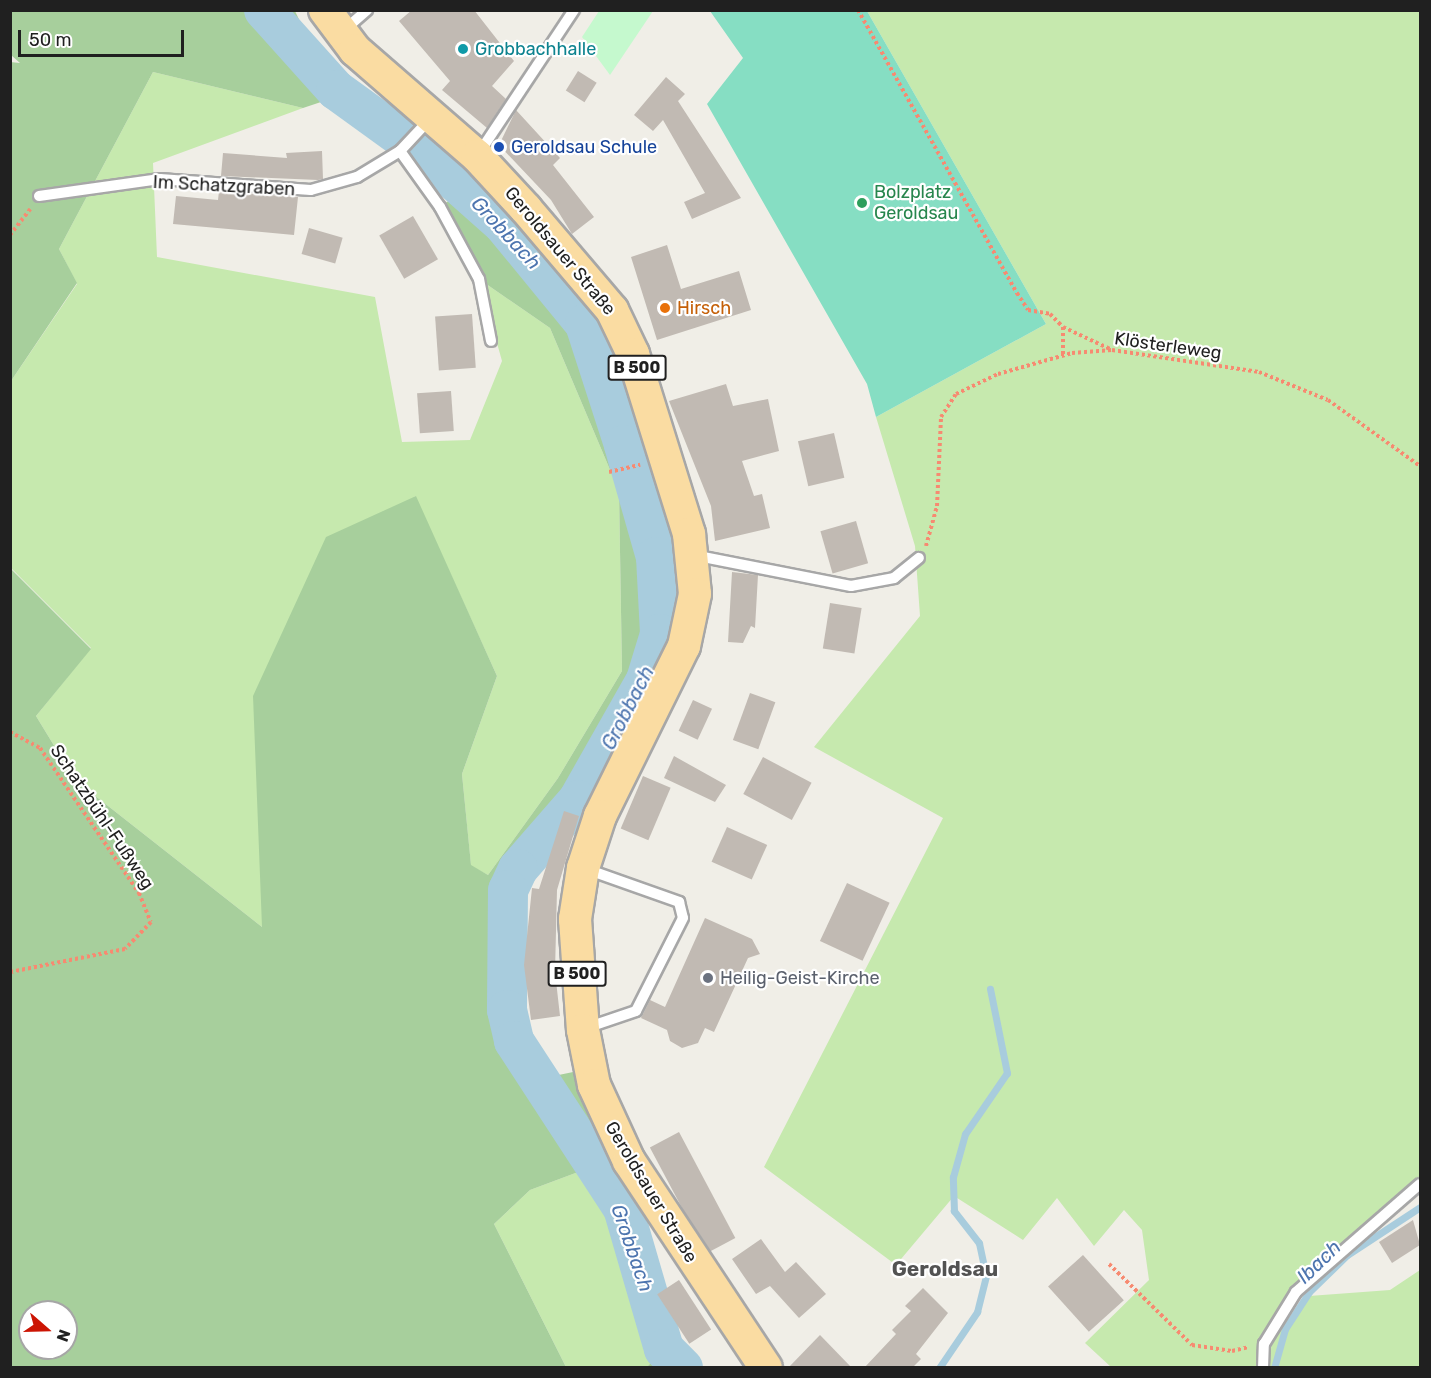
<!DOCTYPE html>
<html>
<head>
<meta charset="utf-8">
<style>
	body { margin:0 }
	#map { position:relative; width:1431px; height:1378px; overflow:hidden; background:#f0eee7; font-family:Rubik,sans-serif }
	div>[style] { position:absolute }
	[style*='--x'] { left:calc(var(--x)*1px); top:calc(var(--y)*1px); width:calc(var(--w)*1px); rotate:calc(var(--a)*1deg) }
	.grass>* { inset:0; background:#c6e9ae }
	.forest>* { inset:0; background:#a7cf9c }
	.park>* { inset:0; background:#c5f9ce }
	.pitch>* { inset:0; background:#86dec3 }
	.stream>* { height:7px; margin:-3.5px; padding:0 3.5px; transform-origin:3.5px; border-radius:3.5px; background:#a8ccdd }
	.river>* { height:40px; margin:-20px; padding:0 20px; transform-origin:20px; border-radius:20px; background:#a8ccdd }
	.building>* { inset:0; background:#c1bab3; transform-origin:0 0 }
	.path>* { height:4px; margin-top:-2px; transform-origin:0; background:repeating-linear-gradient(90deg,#f78a71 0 3px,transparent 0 6px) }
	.roads { filter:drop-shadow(2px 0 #a7a7a7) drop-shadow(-2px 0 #a7a7a7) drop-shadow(0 2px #a7a7a7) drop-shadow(0 -2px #a7a7a7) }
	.service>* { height:10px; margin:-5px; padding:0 5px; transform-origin:5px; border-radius:5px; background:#fff }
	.primary>* { height:32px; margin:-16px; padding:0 16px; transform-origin:16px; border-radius:16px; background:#fadca2 }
	.dots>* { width:16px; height:16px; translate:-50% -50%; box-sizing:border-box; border:3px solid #fff; border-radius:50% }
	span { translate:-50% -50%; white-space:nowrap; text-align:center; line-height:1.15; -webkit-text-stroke:4.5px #fff; paint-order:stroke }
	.shield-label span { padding:2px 4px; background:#fff; border:2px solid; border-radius:4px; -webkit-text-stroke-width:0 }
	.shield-label { font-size:16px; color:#202020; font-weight:700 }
	.culture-label { font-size:18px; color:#0d838f }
	.left { translate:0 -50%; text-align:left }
	.transit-label { font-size:18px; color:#164399 }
	.street-label { font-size:18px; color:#202020 }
	.leisure-label { font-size:18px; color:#27864d }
	.food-label { font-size:18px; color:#c56008 }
	.worship-label { font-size:18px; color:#5b616d }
	.water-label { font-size:20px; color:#4d75af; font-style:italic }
	.quarter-label { font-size:21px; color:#535353; font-weight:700 }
	.frame { position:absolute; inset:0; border:12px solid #202020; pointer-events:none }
	.north { position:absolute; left:18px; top:1300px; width:60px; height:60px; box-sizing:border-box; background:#fff; border:2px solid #a6a6a6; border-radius:50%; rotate:110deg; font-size:16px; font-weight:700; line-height:24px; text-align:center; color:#202020 }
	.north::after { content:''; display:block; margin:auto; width:21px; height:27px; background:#cc1504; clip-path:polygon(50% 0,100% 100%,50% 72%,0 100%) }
	.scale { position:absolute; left:18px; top:30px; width:166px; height:27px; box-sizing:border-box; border:3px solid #202020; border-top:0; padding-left:8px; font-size:18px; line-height:21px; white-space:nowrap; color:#202020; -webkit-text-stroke:4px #fff; paint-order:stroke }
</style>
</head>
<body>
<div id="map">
	<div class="grass">
		<div style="clip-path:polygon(867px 11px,1420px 11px,1420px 1193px,1322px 1265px,1266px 1343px,1309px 1296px,1390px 1290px,1420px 1270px,1420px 1367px,1111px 1367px,1085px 1343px,1149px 1280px,1142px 1230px,1124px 1210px,1094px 1246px,1057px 1198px,1023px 1240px,954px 1196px,896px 1265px,764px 1167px,943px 818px,814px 747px,920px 616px,915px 546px,876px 417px,1046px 324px)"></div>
		<div style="clip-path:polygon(153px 72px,303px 108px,153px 163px,157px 257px,375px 297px,402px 442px,470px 440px,502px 361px,479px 279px,550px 328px,619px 491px,622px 671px,558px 778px,488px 875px,471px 866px,462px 774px,497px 676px,415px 496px,262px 927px,75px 780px,36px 716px,91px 648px,11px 568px,11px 381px,77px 284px,59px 249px)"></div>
		<div style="clip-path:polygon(605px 1162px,634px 1219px,668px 1344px,647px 1367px,566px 1367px,494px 1224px,530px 1190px)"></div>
	</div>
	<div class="forest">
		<div style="clip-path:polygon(11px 11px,295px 11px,336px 97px,303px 108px,153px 72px,59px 249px,77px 283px,11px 381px,10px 62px,20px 63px,11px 55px)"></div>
		<div style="clip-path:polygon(evenodd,461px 192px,541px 277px,608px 323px,654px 465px,683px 586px,668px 648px,580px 813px,550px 840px,516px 889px,518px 1032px,544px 1078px,578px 1071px,605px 1162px,530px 1190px,494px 1224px,566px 1367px,11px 1367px,10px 568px,91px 649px,36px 716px,75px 780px,262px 927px,253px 696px,326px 537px,416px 496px,497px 676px,462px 774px,471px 865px,488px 875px,558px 778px,622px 671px,619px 491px,550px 328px,479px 279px,440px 207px,461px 192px,30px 1312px,66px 1312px,66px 1348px,30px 1348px,30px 1312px)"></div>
		<div style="clip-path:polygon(668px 1344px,687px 1367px,647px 1367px)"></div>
	</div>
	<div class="park">
		<div style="clip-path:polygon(599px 11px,653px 11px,610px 75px,582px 37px)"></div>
	</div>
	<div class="pitch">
		<div style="clip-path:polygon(710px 11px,867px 11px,1046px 324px,876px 417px,867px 384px,707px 104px,743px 58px)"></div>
	</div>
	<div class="stream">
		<div style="--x:939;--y:1368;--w:68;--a:-55.8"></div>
		<div style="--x:977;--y:1312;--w:37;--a:-76"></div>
		<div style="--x:986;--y:1276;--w:34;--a:-102"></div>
		<div style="--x:979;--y:1243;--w:41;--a:-128"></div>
		<div style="--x:954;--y:1211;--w:34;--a:-92"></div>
		<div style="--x:953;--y:1177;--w:45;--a:-74.4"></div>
		<div style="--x:965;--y:1134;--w:74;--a:-55.5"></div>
		<div style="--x:1007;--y:1073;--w:86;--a:-101.4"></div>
		<div style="--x:1274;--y:1368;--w:41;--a:-74.2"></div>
		<div style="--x:1285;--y:1329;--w:44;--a:-57"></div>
		<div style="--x:1309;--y:1292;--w:53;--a:-44.2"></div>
		<div style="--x:1347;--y:1255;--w:87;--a:-33.3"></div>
	</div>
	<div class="river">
		<div style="--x:264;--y:10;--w:108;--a:48"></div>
		<div style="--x:336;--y:90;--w:107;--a:35.9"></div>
		<div style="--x:423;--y:153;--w:107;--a:41.6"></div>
		<div style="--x:503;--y:224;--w:129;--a:50.6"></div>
		<div style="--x:585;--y:324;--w:127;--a:72.1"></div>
		<div style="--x:624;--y:445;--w:116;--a:74.1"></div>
		<div style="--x:656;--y:557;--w:77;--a:87"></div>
		<div style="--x:660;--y:634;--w:48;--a:106.9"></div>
		<div style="--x:646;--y:680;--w:138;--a:119.5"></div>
		<div style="--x:578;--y:800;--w:91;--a:131"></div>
		<div style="--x:518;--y:869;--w:23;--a:115"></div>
		<div style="--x:508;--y:890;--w:120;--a:90.5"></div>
		<div style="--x:507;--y:1010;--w:32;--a:77"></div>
		<div style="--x:514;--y:1041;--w:199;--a:56.9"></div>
		<div style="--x:623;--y:1208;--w:147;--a:73.8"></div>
		<div style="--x:664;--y:1349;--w:27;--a:45"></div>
	</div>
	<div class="building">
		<div style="clip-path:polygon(412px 10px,474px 10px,514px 61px,492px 86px,506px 99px,487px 128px,442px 90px,450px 81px,399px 21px)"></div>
		<div style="left:578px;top:71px;width:22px;height:23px;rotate:32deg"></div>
		<div style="clip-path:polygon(666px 77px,685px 94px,678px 101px,741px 198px,692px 219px,684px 202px,705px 193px,663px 120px,653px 131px,634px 115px)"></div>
		<div style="clip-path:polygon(516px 110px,560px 158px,553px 165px,594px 217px,572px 234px,551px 200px,499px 145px)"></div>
		<div style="clip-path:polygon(322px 151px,323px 179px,318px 180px,221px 176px,223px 153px,287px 158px,286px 153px)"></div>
		<div style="clip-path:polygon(219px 191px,298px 197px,294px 235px,173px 224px,176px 196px,218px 200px)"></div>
		<div style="left:413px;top:216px;width:50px;height:39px;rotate:60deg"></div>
		<div style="left:309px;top:228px;width:35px;height:27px;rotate:16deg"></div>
		<div style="clip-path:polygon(667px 245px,681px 289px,739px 271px,751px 310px,657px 340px,631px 257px)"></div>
		<div style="left:472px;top:314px;width:54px;height:37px;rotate:86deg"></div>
		<div style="clip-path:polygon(726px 384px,733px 406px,768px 399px,779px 451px,742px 461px,754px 496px,762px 494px,770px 528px,715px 541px,711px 506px,669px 401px)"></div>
		<div style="left:451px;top:391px;width:40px;height:34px;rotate:86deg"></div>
		<div style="left:834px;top:433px;width:46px;height:37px;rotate:77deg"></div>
		<div style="left:856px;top:521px;width:44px;height:37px;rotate:74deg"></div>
		<div style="clip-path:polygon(732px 572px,758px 575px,755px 628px,751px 626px,743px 643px,728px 642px)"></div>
		<div style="left:830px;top:603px;width:32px;height:46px;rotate:9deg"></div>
		<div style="left:750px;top:693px;width:27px;height:50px;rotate:20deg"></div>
		<div style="left:693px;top:700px;width:21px;height:34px;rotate:25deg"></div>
		<div style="clip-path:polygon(674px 756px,726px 785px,715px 802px,664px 778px)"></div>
		<div style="left:763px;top:757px;width:55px;height:42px;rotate:28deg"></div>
		<div style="left:643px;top:776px;width:30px;height:57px;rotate:23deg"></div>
		<div style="clip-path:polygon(564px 811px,579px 816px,557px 890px,555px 972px,560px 1016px,531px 1020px,524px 965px,532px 888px,539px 889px)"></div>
		<div style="left:727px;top:827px;width:44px;height:38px;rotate:24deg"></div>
		<div style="left:847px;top:883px;width:47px;height:64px;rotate:25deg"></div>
		<div style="clip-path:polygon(705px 918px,752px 939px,760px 954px,748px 958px,714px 1032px,705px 1028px,698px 1043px,682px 1048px,670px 1041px,667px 1030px,641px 1018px,650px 1000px,665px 1007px)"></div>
		<div style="left:679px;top:1132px;width:120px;height:33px;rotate:62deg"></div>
		<div style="clip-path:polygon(1413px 1220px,1420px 1245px,1392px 1263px,1379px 1242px)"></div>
		<div style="clip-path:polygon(761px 1239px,785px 1272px,796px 1262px,826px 1294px,799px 1318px,770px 1286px,756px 1294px,732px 1259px)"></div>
		<div style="left:1083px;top:1255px;width:61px;height:47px;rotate:48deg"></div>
		<div style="left:679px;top:1280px;width:59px;height:26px;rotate:57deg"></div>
		<div style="clip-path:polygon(923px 1288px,948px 1313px,916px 1354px,921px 1359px,912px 1368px,864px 1368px,896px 1334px,892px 1330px,911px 1311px,905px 1306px)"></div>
		<div style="clip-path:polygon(820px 1335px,852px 1368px,788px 1368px)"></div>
	</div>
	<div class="path">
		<div style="--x:858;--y:10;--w:325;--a:60.7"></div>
		<div style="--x:1017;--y:293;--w:20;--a:57"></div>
		<div style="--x:1028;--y:310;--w:22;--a:10"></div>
		<div style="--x:1050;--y:314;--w:18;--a:45"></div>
		<div style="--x:1063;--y:327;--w:28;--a:90"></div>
		<div style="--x:10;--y:235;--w:33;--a:-52"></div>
		<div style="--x:1063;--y:327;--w:54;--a:25.1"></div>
		<div style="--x:609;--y:472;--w:32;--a:-13"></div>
		<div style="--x:926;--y:546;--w:41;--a:-74.6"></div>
		<div style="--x:937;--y:506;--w:89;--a:-87.4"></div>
		<div style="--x:941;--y:417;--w:27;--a:-57"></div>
		<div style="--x:956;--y:394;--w:47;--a:-25.5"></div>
		<div style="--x:998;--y:374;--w:77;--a:-15.8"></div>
		<div style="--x:1072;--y:353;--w:40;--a:-4.3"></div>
		<div style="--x:1112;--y:350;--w:149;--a:8.5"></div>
		<div style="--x:1259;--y:372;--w:74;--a:22.1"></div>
		<div style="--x:1328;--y:400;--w:113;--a:35.7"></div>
		<div style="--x:10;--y:732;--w:34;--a:28"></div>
		<div style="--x:40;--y:748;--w:176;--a:55.7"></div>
		<div style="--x:139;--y:893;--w:31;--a:68"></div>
		<div style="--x:151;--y:922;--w:37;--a:134"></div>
		<div style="--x:125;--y:949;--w:117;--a:168.7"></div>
		<div style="--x:1109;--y:1264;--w:116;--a:44.3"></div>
		<div style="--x:1192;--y:1345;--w:40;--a:8.5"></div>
		<div style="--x:1232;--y:1351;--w:17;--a:-13"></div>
	</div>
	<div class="roads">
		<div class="service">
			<div style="--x:343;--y:31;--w:32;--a:-41"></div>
			<div style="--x:400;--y:151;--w:69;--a:54.5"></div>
			<div style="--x:440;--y:207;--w:82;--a:61.6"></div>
			<div style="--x:479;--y:279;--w:63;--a:79"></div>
			<div style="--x:479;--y:153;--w:172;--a:-56.4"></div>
			<div style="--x:39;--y:196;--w:122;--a:-8"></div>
			<div style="--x:160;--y:179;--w:151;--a:4.2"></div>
			<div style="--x:311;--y:190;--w:48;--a:-15.8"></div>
			<div style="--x:357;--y:177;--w:50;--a:-31.2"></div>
			<div style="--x:400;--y:151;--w:45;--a:-46.8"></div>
			<div style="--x:693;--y:555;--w:161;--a:11.1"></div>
			<div style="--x:851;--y:586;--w:44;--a:-10.5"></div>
			<div style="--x:894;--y:578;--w:32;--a:-39"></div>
			<div style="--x:586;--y:869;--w:99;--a:19.5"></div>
			<div style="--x:679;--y:902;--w:16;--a:76"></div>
			<div style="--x:683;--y:918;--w:104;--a:116.8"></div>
			<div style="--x:636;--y:1011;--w:53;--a:161.2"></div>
			<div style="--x:1263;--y:1368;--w:24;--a:-88"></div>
			<div style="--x:1264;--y:1344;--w:61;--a:-58.4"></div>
			<div style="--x:1296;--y:1292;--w:164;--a:-41.1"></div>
		</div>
		<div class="primary">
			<div style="--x:325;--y:10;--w:50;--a:53.1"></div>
			<div style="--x:355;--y:50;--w:162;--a:41"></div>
			<div style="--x:477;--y:156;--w:72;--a:47.2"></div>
			<div style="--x:526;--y:209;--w:133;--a:49.6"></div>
			<div style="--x:612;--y:310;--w:49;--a:64.5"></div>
			<div style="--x:633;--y:354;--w:189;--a:72.7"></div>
			<div style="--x:689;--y:534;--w:60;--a:84.3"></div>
			<div style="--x:695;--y:594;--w:53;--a:101.9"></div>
			<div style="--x:684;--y:646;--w:190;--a:116.3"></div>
			<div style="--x:600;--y:816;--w:55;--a:108.1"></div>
			<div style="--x:583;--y:868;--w:52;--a:98.9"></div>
			<div style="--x:575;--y:919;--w:111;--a:85.9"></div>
			<div style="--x:583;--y:1030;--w:56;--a:78.7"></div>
			<div style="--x:594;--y:1085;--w:84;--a:65.3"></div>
			<div style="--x:629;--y:1161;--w:248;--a:56.5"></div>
		</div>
	</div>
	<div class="dots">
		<div style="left:463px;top:49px;background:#0f9aa8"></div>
		<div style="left:499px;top:147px;background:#1a4fb4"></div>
		<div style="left:862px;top:203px;background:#2e9e5b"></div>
		<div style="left:665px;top:308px;background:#e8710a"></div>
		<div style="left:708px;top:978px;background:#6b7280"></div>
	</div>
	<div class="shield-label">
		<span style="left:637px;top:368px">B 500</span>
		<span style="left:577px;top:974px">B 500</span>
	</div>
	<div class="culture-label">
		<span class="left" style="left:475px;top:49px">Grobbachhalle</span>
	</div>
	<div class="transit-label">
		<span class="left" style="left:511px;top:147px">Geroldsau Schule</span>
	</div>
	<div class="street-label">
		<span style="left:224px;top:186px;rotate:3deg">Im Schatzgraben</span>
		<span style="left:560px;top:251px;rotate:50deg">Geroldsauer Straße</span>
		<span style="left:1168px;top:346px;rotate:8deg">Klösterleweg</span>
		<span style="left:102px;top:817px;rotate:56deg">Schatzbühl-Fußweg</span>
		<span style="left:651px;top:1192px;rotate:59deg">Geroldsauer Straße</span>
	</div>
	<div class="leisure-label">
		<span class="left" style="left:874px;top:203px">Bolzplatz<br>Geroldsau</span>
	</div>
	<div class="food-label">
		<span class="left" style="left:677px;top:308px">Hirsch</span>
	</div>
	<div class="worship-label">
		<span class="left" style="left:720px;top:978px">Heilig-Geist-Kirche</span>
	</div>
	<div class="water-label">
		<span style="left:506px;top:233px;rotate:47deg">Grobbach</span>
		<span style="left:628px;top:708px;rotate:-63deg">Grobbach</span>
		<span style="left:632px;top:1248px;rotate:71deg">Grobbach</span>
		<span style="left:1319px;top:1262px;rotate:-44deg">Ibach</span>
	</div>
	<div class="quarter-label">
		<span style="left:945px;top:1269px">Geroldsau</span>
	</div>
	<div class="frame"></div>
	<div class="north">N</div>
	<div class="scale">50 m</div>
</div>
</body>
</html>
